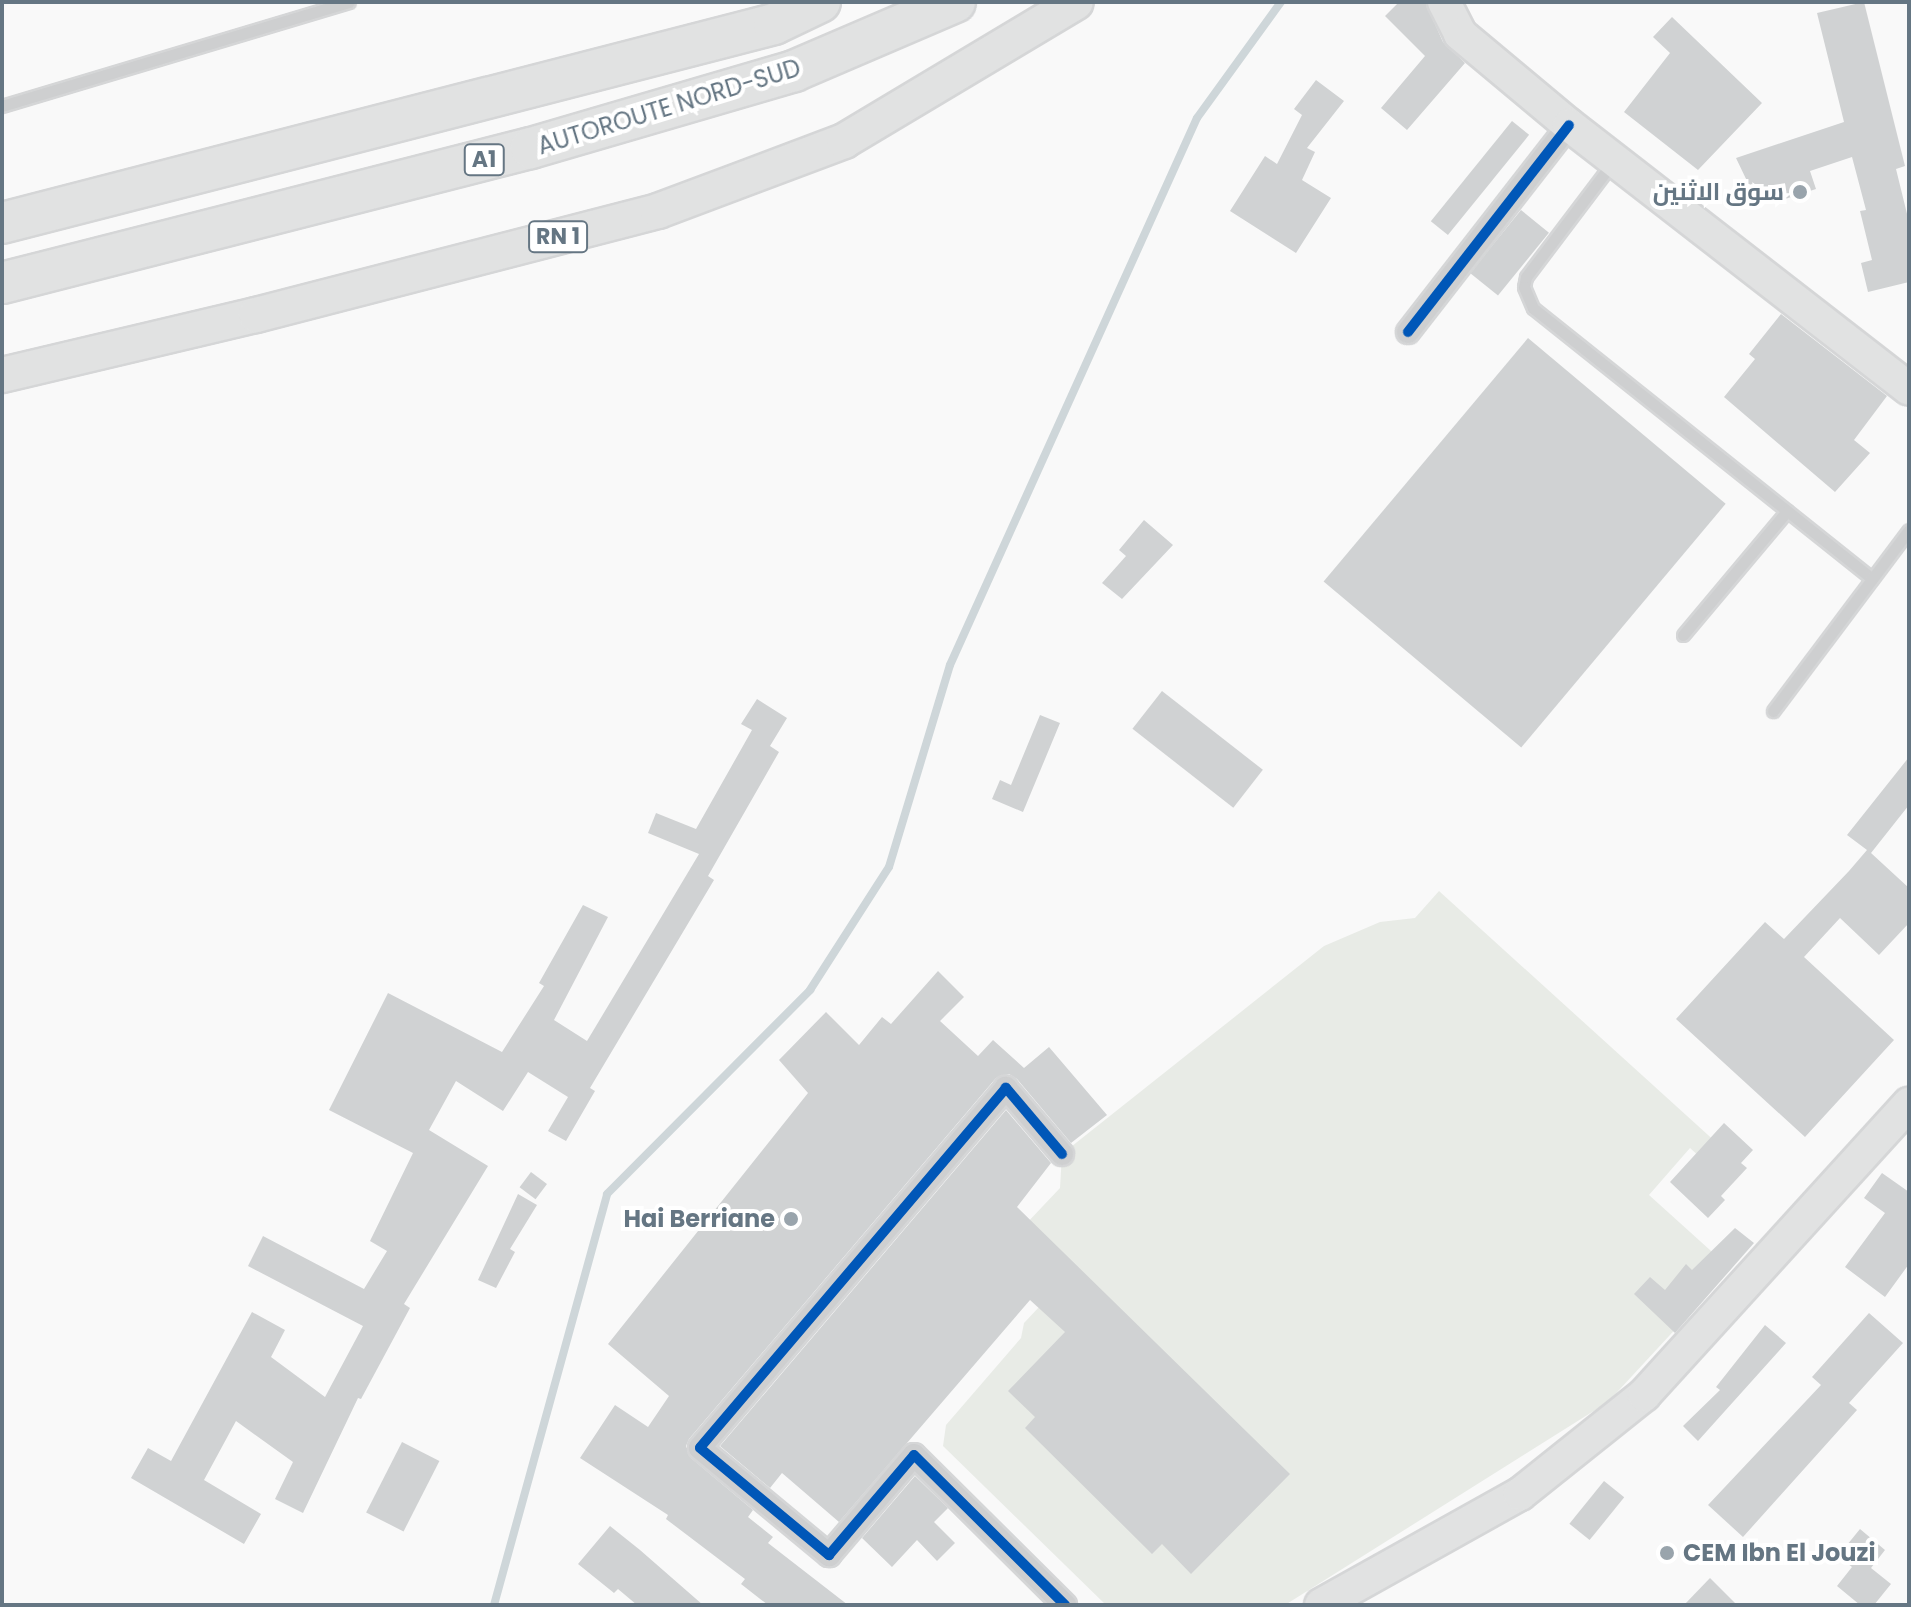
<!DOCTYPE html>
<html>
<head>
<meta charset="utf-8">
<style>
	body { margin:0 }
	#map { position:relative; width:1911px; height:1607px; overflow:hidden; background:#f9f9f9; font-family:Poppins,Cairo,sans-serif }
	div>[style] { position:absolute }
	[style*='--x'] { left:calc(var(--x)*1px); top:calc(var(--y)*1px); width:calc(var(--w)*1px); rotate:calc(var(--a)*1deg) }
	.green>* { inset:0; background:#e8ebe6 }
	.stream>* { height:8px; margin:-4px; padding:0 4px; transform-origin:4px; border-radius:4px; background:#ced6d9 }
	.building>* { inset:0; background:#d0d2d3; transform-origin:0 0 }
	.roads { filter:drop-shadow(2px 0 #d5d6d7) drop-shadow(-2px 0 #d5d6d7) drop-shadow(0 2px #d5d6d7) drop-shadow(0 -2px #d5d6d7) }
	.service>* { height:11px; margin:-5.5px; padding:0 5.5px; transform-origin:5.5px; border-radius:5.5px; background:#cecfd0 }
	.minor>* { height:22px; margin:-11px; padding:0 11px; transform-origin:11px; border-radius:11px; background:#cecfd0 }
	.secondary>* { height:32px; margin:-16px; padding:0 16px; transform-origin:16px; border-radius:16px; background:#e1e2e2 }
	.primary>* { height:34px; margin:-17px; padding:0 17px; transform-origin:17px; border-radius:17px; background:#e1e2e2 }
	.motorway>* { height:40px; margin:-20px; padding:0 20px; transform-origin:20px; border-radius:20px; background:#e1e2e2 }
	.cycleway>* { height:10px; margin:-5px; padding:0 5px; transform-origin:5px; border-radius:5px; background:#0057b8 }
	.dots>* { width:22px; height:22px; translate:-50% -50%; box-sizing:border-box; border:4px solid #fff; border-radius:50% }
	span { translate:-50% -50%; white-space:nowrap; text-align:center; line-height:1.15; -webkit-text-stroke:8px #fff; paint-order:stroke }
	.shield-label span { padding:2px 6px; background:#fff; border:2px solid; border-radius:6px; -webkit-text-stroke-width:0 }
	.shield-label { font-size:22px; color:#657683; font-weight:700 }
	.street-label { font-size:24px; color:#657683 }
	.poi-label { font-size:24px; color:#657683; font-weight:700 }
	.right { translate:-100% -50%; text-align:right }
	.left { translate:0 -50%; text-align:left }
	.frame { position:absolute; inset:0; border:4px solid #657683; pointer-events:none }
</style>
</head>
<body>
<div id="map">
	<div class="green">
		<div style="clip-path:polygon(1439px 891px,1740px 1164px,1723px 1178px,1690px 1148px,1649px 1195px,1731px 1269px,1608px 1402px,1285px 1605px,1106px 1605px,943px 1446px,946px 1425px,1021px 1338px,1024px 1323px,1040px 1306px,990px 1262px,1060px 1188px,1062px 1154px,1324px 946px,1380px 922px,1415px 918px)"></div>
	</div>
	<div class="stream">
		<div style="--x:494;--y:1605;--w:426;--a:-74.6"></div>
		<div style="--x:607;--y:1194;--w:288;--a:-45.1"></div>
		<div style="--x:810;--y:990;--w:146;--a:-57.3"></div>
		<div style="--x:889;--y:867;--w:211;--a:-73.2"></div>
		<div style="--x:950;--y:665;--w:600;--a:-65.7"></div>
		<div style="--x:1197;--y:118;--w:143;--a:-54.1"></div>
	</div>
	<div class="building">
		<div style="clip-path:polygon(1399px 2px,1425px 2px,1443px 42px,1465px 63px,1407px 130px,1381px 108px,1425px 56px,1385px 16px)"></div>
		<div style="clip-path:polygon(1864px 2px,1905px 166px,1896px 169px,1909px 222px,1909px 282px,1868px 292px,1861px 263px,1872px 260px,1860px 211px,1866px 210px,1852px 157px,1810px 171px,1816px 189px,1779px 201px,1777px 195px,1758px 204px,1736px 158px,1844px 122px,1817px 13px)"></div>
		<div style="clip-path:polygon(1672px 17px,1762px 103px,1698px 170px,1624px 112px,1670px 53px,1653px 37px)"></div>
		<div style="clip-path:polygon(1316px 80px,1344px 101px,1307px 148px,1315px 152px,1302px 180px,1331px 198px,1296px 253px,1230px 211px,1265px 156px,1277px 164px,1302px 115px,1294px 109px)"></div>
		<div style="left:1512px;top:121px;width:22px;height:129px;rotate:39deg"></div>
		<div style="left:1521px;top:210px;width:36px;height:81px;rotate:39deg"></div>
		<div style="clip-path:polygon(1781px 314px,1887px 396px,1854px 440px,1870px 453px,1835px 492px,1724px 397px,1755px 359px,1749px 354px)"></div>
		<div style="left:1528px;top:338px;width:258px;height:318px;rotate:40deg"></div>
		<div style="clip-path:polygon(1144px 520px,1173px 545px,1122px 599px,1102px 583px,1126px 556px,1119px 550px)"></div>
		<div style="left:1162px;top:691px;width:128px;height:48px;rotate:38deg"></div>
		<div style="clip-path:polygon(757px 699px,787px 718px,770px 746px,779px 752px,708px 876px,714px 880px,590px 1088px,595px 1091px,566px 1141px,548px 1131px,568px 1097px,528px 1072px,503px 1111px,456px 1081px,429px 1130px,488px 1166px,404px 1304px,410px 1308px,361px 1399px,358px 1398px,303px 1513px,275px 1499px,293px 1462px,236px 1421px,204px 1480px,261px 1514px,244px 1544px,131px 1478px,148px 1448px,171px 1461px,252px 1312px,285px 1330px,271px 1357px,325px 1397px,363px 1326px,248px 1266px,263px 1236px,364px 1289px,387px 1251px,370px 1241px,413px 1153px,329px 1110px,388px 993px,502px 1052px,544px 986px,539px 983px,583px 905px,608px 917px,554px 1020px,587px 1041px,699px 854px,648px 833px,656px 813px,696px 829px,752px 730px,741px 724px)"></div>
		<div style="clip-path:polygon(1040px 715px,1060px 723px,1023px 812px,992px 799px,1000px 780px,1011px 785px)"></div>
		<div style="clip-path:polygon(1909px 757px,1909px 805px,1871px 853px,1909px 888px,1909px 923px,1879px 955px,1840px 918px,1804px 957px,1894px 1040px,1805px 1137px,1676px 1019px,1765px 922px,1784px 939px,1849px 871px,1867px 850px,1847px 835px)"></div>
		<div style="clip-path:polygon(938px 971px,964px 997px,940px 1021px,978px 1056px,993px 1040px,1024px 1068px,1049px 1047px,1107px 1115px,1071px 1143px,1017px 1079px,1009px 1074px,996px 1078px,689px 1439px,686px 1446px,691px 1458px,753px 1510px,748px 1517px,773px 1537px,768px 1543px,848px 1605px,768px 1605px,741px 1584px,745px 1579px,666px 1519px,668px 1515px,580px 1458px,615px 1405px,648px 1427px,669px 1396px,608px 1344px,808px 1093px,779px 1060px,826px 1012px,859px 1045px,882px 1017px,891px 1024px)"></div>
		<div style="clip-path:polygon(1006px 1110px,1051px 1163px,1017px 1207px,1290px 1474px,1191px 1574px,1162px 1544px,1152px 1554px,1025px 1428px,1035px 1417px,1008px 1391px,1065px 1332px,1030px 1300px,839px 1522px,782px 1473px,770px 1488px,720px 1446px)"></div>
		<div style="clip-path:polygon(1724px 1123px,1753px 1150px,1741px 1163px,1747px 1168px,1721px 1196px,1725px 1200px,1708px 1218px,1670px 1182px)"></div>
		<div style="left:531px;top:1172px;width:20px;height:19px;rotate:37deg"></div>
		<div style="clip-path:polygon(1882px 1173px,1909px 1192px,1909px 1264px,1885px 1297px,1845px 1267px,1885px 1213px,1864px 1198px)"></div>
		<div style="clip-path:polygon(518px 1194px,537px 1205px,510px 1249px,515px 1252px,496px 1288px,478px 1280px)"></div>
		<div style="clip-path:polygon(1735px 1228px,1754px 1243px,1675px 1333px,1634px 1294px,1650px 1277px,1665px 1290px,1686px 1264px,1692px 1270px)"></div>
		<div style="clip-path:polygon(1869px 1313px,1903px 1343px,1849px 1403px,1857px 1410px,1743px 1537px,1708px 1505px,1821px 1385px,1812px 1377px)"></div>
		<div style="clip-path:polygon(1765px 1325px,1786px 1343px,1698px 1441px,1683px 1426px,1720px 1390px,1716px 1387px)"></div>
		<div style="left:402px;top:1442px;width:42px;height:79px;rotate:27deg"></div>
		<div style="clip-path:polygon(915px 1476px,948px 1508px,934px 1522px,955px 1543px,937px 1561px,917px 1540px,892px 1567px,862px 1538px)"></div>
		<div style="left:1604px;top:1481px;width:26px;height:55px;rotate:39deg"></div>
		<div style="clip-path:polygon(610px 1526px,640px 1550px,703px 1605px,637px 1605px,618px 1589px,614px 1593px,578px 1564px)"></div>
		<div style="clip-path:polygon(1860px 1529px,1885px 1550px,1871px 1568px,1891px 1584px,1874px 1605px,1860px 1605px,1837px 1586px,1852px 1567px,1838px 1556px)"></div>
		<div style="clip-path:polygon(1710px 1578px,1737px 1605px,1684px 1605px)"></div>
	</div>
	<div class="roads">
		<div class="service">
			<div style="--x:2;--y:106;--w:362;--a:-16.7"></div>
			<div style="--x:1613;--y:162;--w:144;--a:127.1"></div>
			<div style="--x:1526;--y:277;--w:10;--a:101"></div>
			<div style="--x:1524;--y:287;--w:23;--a:67"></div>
			<div style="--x:1533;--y:308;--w:434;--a:38.6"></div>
			<div style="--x:1683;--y:635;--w:162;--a:-50"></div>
			<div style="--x:1773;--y:711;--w:226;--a:-53.1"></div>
		</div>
		<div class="minor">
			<div style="--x:1408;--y:332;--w:262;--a:-52.1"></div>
			<div style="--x:1062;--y:1154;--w:87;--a:-130.3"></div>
			<div style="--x:1006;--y:1088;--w:472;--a:130.4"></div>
			<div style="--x:700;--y:1448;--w:168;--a:39.7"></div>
			<div style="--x:829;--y:1555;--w:131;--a:-49.6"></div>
			<div style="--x:914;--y:1455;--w:213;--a:44.8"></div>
		</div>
		<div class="secondary">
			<div style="--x:1444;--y:2;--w:36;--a:63"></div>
			<div style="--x:1460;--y:34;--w:142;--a:39.9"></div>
			<div style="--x:1569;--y:125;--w:430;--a:37.8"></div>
			<div style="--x:1321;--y:1605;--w:228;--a:-29.2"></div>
			<div style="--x:1520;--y:1494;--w:159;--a:-38.6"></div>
			<div style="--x:1644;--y:1395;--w:394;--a:-47.7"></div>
		</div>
		<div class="primary">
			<div style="--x:2;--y:375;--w:261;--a:-13.3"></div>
			<div style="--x:256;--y:315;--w:415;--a:-14.5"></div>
			<div style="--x:658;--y:211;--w:199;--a:-20.6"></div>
			<div style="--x:844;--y:141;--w:270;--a:-30.9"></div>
		</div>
		<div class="motorway">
			<div style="--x:2;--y:223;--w:797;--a:-14.45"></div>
			<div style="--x:774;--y:24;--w:51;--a:-25.6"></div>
			<div style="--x:2;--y:283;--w:546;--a:-14.32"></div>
			<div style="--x:531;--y:148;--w:274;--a:-16.3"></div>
			<div style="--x:794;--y:71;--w:175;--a:-23.2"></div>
		</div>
	</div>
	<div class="cycleway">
		<div style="--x:1408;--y:332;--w:262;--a:-52.1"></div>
		<div style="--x:1062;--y:1154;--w:87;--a:-130.3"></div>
		<div style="--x:1006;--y:1088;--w:472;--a:130.4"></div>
		<div style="--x:700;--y:1448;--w:168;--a:39.7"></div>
		<div style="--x:829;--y:1555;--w:131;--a:-49.6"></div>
		<div style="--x:914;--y:1455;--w:213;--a:44.8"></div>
	</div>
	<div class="dots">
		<div style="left:1800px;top:192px;background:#99a4ac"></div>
		<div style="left:791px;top:1219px;background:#99a4ac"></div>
		<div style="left:1667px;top:1553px;background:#99a4ac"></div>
	</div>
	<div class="shield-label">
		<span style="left:484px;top:160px">A1</span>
		<span style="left:558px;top:237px">RN 1</span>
	</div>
	<div class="street-label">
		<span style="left:669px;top:107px;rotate:-17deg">AUTOROUTE NORD-SUD</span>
	</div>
	<div class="poi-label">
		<span class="right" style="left:1784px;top:192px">ﺳﻮق اﻻﺛﻨﻴﻦ</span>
		<span class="right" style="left:775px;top:1219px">Hai Berriane</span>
		<span class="left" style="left:1683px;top:1553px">CEM Ibn El Jouzi</span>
	</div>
	<div class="frame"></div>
</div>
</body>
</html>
